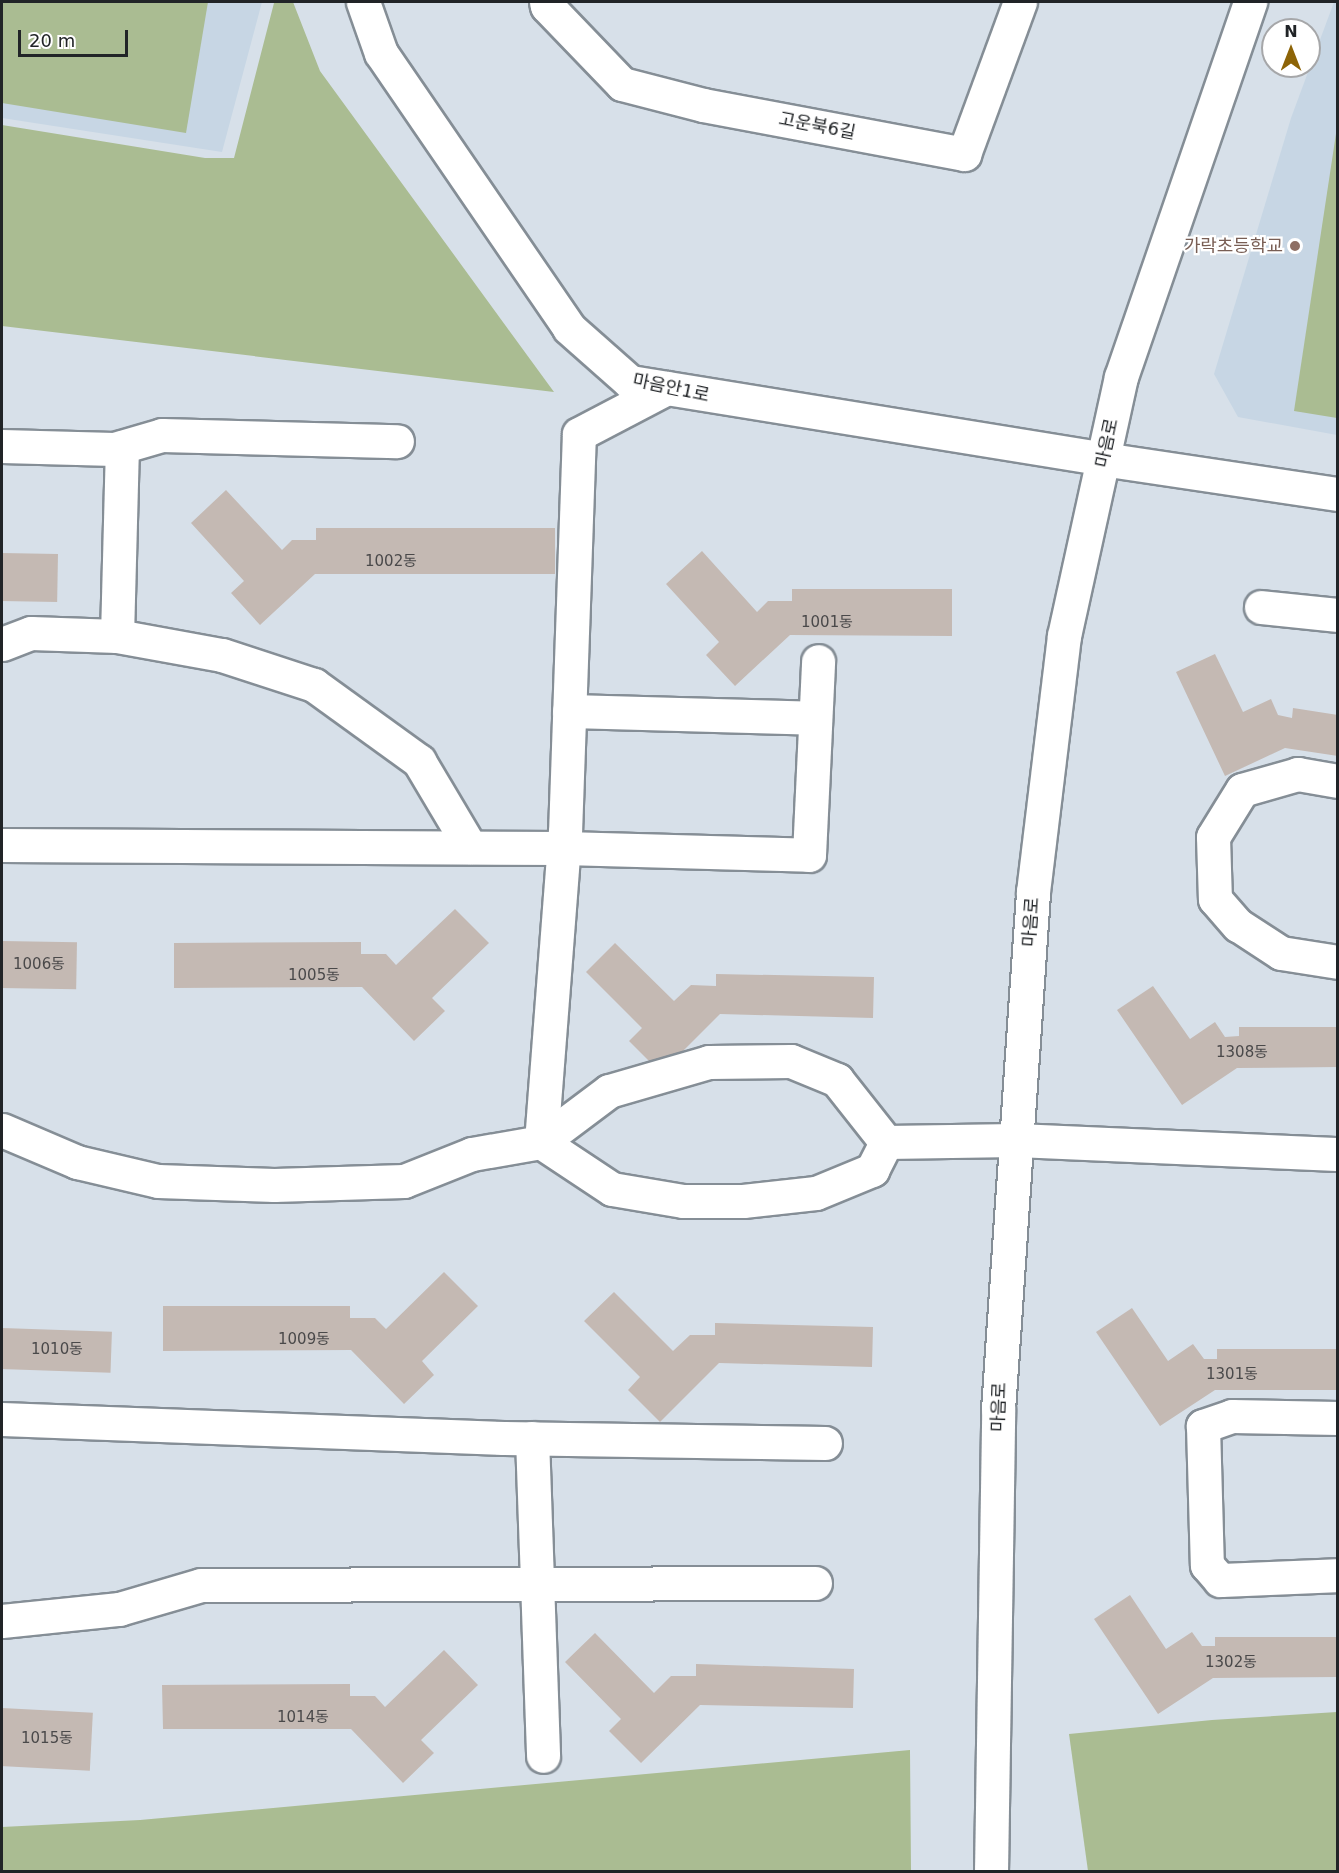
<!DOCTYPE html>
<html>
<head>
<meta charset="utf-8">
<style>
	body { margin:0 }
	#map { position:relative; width:1339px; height:1873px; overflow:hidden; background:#d7e0e9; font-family:"DejaVu Sans","Noto Sans KR",sans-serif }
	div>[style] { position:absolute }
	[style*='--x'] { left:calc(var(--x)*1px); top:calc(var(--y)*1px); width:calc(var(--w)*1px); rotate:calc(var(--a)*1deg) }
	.built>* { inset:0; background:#c7d6e4 }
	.green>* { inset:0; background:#aabc92 }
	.building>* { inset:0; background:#c4b9b3; transform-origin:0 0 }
	.roads { filter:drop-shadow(2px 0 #858e96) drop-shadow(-2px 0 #858e96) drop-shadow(0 2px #858e96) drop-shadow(0 -2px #858e96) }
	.minor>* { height:33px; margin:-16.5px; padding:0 16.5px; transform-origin:16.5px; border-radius:16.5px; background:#fff }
	.dots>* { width:16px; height:16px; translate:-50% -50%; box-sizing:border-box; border:3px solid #fff; border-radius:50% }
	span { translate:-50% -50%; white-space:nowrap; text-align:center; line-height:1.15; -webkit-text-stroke:4.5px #fff; paint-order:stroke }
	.number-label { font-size:15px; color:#4a494a }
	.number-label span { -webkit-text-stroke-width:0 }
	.street-label { font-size:18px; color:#212427 }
	.education-label { font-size:18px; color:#785e54 }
	.right { translate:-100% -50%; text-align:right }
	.frame { position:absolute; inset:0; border:3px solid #212427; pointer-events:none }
	.north { position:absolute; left:1261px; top:18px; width:60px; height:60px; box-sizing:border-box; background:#fff; border:2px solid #a6a7a9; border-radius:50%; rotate:0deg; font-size:16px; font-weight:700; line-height:24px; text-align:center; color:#212427 }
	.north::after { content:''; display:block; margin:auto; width:21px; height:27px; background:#8d6407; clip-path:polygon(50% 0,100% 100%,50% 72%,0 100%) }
	.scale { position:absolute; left:18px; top:30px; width:110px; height:27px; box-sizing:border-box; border:3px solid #212427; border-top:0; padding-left:8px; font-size:18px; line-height:21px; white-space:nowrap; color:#212427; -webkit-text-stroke:4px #fff; paint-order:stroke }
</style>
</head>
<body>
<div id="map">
	<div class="built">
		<div style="clip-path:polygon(2px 2px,262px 2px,222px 152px,2px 118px)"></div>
		<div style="clip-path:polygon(1334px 2px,1337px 2px,1337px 435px,1238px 417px,1214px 374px,1291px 118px)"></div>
	</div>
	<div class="green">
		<div style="clip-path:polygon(2px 2px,208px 2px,186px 133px,2px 103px)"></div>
		<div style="clip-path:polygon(279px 2px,293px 2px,320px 71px,554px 392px,2px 326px,2px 125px,205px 158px,234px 158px,274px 3px)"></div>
		<div style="clip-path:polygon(1337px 127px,1337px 418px,1294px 411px)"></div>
		<div style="clip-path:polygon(1337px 1712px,1337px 1871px,1088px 1871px,1069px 1734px,1212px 1720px)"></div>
		<div style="clip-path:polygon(910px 1750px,911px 1871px,2px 1871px,2px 1827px,140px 1820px)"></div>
	</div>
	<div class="building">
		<div style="clip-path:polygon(226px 490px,282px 550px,292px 540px,316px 540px,316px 528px,555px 528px,555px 574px,315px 574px,260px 625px,231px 593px,244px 581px,191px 523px)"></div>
		<div style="clip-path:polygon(702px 551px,757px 612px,768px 601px,792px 601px,792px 589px,952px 589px,952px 636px,790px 635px,735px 686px,706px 655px,719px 642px,666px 584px)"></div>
		<div style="left:2px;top:553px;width:56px;height:48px;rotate:1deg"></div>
		<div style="clip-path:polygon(1215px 654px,1243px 712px,1271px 699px,1278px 715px,1292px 718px,1293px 708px,1338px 715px,1338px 756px,1285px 748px,1225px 776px,1176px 672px)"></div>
		<div style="clip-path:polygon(455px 909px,489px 943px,432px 998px,445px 1011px,414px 1041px,362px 987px,174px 988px,174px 943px,361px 942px,361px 954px,386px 954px,396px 965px)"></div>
		<div style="left:2px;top:941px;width:75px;height:47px;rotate:1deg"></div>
		<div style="clip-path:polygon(615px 943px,674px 1001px,691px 985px,716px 986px,716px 974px,874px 977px,873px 1018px,720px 1014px,661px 1073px,629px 1041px,642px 1028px,586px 972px)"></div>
		<div style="clip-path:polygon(1153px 986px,1190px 1039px,1215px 1022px,1225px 1037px,1239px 1036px,1239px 1027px,1338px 1027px,1338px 1067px,1237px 1068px,1182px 1105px,1117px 1010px)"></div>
		<div style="clip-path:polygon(444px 1272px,478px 1306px,422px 1361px,434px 1375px,404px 1404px,351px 1350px,163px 1351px,163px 1306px,350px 1306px,350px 1318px,375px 1318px,386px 1329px)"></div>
		<div style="clip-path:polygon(614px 1292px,673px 1351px,690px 1335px,715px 1335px,715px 1323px,873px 1327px,872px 1367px,719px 1363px,660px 1422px,628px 1390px,640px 1377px,584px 1321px)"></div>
		<div style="clip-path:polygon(1132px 1308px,1168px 1361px,1193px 1344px,1204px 1359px,1217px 1359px,1217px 1349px,1338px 1349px,1338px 1390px,1215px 1390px,1160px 1426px,1096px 1332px)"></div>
		<div style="left:2px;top:1328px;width:110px;height:41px;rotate:2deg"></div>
		<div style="clip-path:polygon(1130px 1595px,1166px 1649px,1192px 1632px,1202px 1646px,1215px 1646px,1215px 1637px,1338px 1637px,1338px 1677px,1213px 1678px,1158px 1714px,1094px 1619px)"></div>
		<div style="clip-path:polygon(595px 1633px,654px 1693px,671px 1676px,696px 1676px,696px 1664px,854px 1669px,853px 1708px,700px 1705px,641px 1763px,609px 1731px,621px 1719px,565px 1662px)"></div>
		<div style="clip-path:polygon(444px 1650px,478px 1685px,421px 1740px,434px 1753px,403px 1783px,351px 1729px,163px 1729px,162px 1685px,350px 1684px,350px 1696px,375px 1696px,385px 1707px)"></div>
		<div style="left:2px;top:1708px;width:91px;height:58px;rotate:3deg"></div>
	</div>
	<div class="roads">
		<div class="minor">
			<div style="--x:363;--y:2;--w:54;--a:70.6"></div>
			<div style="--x:381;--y:53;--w:333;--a:55.6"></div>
			<div style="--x:569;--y:328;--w:81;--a:41.5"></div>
			<div style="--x:630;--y:382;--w:479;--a:9.2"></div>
			<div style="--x:1103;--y:459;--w:238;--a:8.5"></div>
			<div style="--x:546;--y:2;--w:4;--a:76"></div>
			<div style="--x:547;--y:6;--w:108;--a:46.1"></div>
			<div style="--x:622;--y:84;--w:84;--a:14.5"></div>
			<div style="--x:703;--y:105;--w:266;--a:10.6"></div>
			<div style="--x:964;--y:154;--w:162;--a:-69.8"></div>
			<div style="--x:2;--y:446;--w:112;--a:1.5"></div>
			<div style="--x:114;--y:449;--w:50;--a:-16.3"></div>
			<div style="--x:162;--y:435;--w:235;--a:1.5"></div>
			<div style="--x:1261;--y:607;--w:77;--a:5.9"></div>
			<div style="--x:117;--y:636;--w:189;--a:-88.5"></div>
			<div style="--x:2;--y:644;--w:31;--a:-21"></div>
			<div style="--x:31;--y:633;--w:86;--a:2"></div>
			<div style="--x:117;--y:636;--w:107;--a:10.3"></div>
			<div style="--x:222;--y:655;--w:97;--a:18.1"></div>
			<div style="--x:314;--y:685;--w:130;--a:35.9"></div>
			<div style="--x:419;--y:761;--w:100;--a:59.3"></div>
			<div style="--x:569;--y:711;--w:246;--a:1.6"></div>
			<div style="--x:1338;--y:781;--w:41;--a:-170.1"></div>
			<div style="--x:1298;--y:774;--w:58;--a:164.1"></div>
			<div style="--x:1242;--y:790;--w:55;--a:121.7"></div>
			<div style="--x:1213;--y:837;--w:62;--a:88.2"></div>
			<div style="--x:1215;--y:899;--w:35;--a:49"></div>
			<div style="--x:1238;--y:925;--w:51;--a:33.1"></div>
			<div style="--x:1281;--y:953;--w:58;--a:9"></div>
			<div style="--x:2;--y:845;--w:562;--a:0.31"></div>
			<div style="--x:564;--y:848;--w:245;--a:1.6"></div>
			<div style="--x:809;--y:855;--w:194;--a:-87.3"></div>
			<div style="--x:2;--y:1130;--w:82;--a:23.1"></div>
			<div style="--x:77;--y:1162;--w:83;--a:13.2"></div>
			<div style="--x:158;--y:1181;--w:116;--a:2"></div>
			<div style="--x:274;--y:1185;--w:130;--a:-1.8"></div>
			<div style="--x:404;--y:1181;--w:73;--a:-21.7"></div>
			<div style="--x:472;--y:1154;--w:70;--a:-9.9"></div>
			<div style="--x:541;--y:1142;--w:85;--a:-36.9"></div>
			<div style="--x:609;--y:1091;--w:104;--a:-16.2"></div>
			<div style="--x:709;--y:1062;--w:82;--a:-0.7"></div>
			<div style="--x:791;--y:1061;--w:50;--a:22.4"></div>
			<div style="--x:837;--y:1080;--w:79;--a:51.7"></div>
			<div style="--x:541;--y:1142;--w:310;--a:-85.6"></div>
			<div style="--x:565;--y:833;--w:399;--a:-88"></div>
			<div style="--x:579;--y:434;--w:99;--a:-27.6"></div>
			<div style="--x:541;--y:1142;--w:85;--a:33.5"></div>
			<div style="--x:612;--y:1189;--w:72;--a:9.6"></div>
			<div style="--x:683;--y:1201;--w:60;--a:0"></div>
			<div style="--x:743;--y:1201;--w:73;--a:-6.3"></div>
			<div style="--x:816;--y:1193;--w:61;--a:-22.3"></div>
			<div style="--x:872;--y:1170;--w:31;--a:-63"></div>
			<div style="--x:886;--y:1142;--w:130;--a:-0.9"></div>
			<div style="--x:1016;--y:1140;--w:322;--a:2.5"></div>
			<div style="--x:1338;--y:1418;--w:106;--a:-178.9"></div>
			<div style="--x:1232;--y:1416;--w:31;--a:161"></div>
			<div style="--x:1203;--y:1426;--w:139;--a:88.4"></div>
			<div style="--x:1207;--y:1565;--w:20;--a:49"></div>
			<div style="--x:1220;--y:1580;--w:118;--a:-2.4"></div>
			<div style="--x:2;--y:1419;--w:502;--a:2.17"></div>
			<div style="--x:504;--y:1438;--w:321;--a:0.9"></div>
			<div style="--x:532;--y:1438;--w:318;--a:88"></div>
			<div style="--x:2;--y:1621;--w:118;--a:-5.9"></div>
			<div style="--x:119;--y:1609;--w:85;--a:-16.3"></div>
			<div style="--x:201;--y:1585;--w:614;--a:-0.19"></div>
			<div style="--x:991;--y:1872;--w:462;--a:-89.1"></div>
			<div style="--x:998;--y:1410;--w:519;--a:-86.13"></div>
			<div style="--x:1033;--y:892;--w:258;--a:-83.1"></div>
			<div style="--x:1064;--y:636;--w:265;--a:-77.6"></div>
			<div style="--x:1121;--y:377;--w:397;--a:-71"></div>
		</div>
	</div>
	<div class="dots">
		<div style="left:1295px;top:246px;background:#8d6e63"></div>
	</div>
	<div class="number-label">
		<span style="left:391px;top:562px">1002동</span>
		<span style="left:827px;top:623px">1001동</span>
		<span style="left:39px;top:965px">1006동</span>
		<span style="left:314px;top:976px">1005동</span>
		<span style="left:1242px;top:1053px">1308동</span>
		<span style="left:304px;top:1340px">1009동</span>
		<span style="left:57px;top:1350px">1010동</span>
		<span style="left:1232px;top:1375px">1301동</span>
		<span style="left:1231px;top:1663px">1302동</span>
		<span style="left:303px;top:1718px">1014동</span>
		<span style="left:47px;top:1739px">1015동</span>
	</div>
	<div class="street-label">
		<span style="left:817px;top:126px;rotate:11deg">고운북6길</span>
		<span style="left:671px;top:388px;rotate:12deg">마음안1로</span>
		<span style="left:1107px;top:443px;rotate:-78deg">마음로</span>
		<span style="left:1031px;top:922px;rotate:-86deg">마음로</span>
		<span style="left:999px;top:1407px;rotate:-88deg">마음로</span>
	</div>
	<div class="education-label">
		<span class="right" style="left:1283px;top:246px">가락초등학교</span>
	</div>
	<div class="frame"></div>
	<div class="north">N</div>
	<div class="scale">20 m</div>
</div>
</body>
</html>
